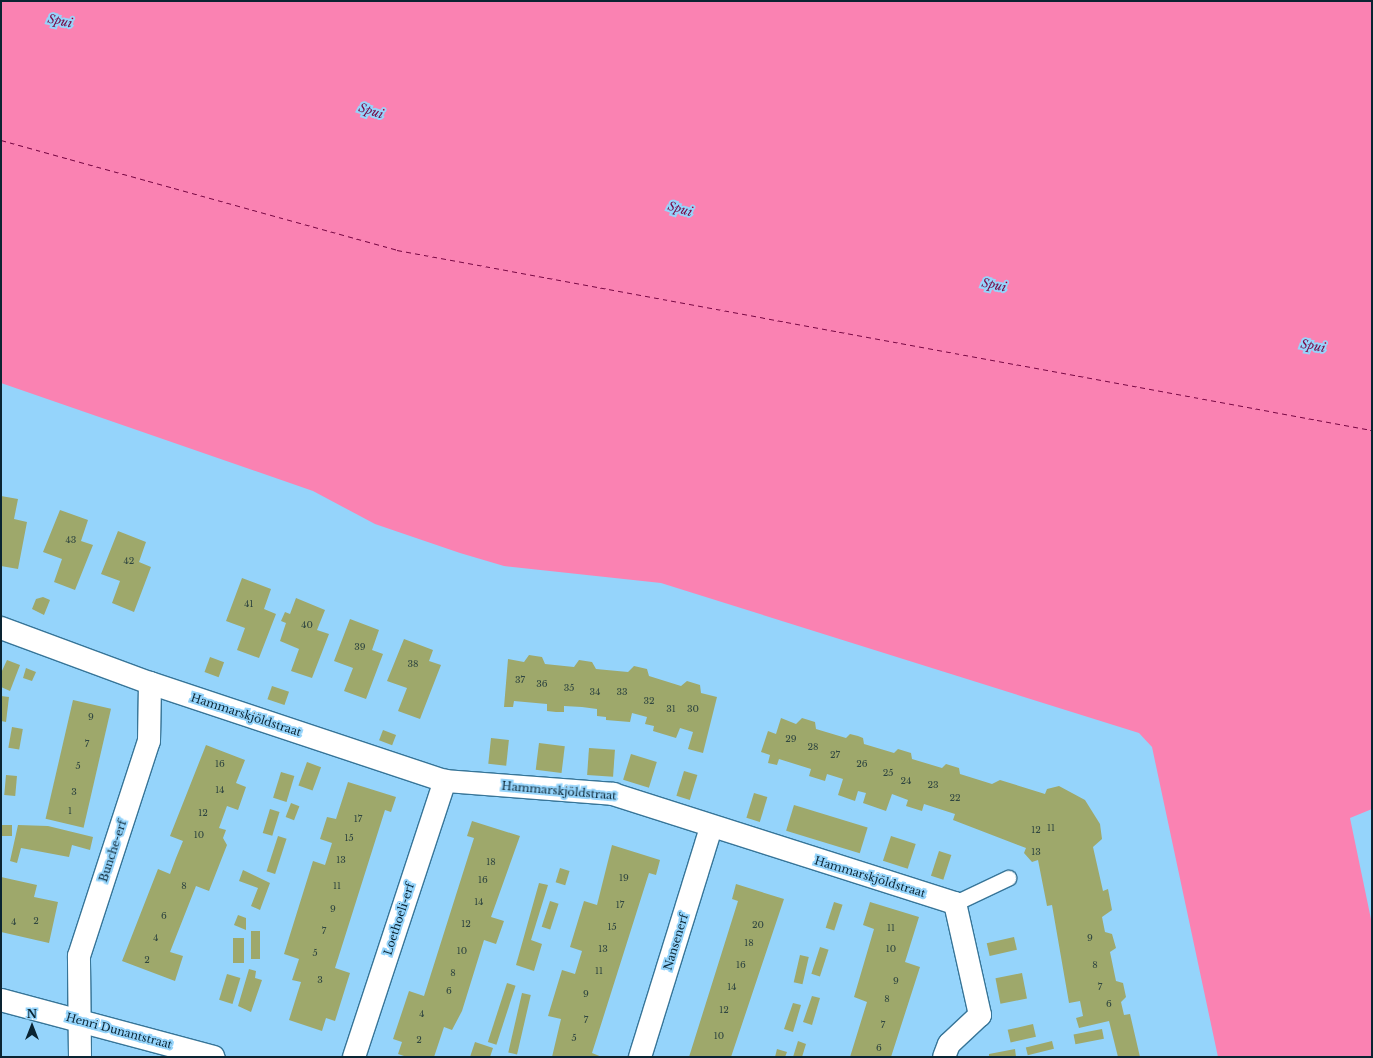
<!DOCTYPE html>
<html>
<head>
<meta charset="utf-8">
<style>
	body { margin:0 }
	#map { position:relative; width:1373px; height:1058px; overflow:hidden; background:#95d4fb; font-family:"Libre Baskerville",serif }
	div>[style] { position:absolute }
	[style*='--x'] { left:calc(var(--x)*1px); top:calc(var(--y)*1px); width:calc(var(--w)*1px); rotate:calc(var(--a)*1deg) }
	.water>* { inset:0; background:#fa82b2 }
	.ferry>* { height:1px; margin-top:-0.5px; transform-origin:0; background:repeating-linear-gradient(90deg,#770743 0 5px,transparent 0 9px) }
	.building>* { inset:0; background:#9ea86b; transform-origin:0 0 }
	.roads { filter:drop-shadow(1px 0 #377598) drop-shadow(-1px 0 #377598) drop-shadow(0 1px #377598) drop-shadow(0 -1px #377598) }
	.lane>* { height:15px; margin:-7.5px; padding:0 7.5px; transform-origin:7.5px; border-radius:7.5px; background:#fff }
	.street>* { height:22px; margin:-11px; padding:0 11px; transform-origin:11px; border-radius:11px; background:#fff }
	span { translate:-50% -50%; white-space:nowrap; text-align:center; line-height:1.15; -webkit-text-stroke:4px #95d4fb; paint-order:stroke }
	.number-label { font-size:9px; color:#2f4540 }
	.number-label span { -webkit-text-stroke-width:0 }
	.street-label { font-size:11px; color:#0a2432 }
	.water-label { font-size:12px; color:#770743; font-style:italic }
	.frame { position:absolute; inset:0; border:2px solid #0a2432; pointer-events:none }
	.north { position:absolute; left:12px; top:1006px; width:40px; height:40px; -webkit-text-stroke:3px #95d4fb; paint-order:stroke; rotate:0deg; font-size:11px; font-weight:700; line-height:16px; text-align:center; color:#0a2432 }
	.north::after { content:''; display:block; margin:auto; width:14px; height:18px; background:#0a2432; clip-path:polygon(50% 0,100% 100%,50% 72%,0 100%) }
</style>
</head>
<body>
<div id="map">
	<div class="water">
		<div style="clip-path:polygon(1px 1px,1372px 1px,1372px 809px,1350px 818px,1372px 924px,1372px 1057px,1218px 1057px,1152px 747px,1139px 733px,661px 583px,504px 566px,460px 553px,375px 524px,313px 491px,1px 383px)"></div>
	</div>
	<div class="ferry">
		<div style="--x:1;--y:140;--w:411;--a:15.5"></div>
		<div style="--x:397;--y:250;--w:991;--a:10.46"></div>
	</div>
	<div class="building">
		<div style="clip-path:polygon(1px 496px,18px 499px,14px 519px,27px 522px,18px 569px,1px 566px)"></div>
		<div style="clip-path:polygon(60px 510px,88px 520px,81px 541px,93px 545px,75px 590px,54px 582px,62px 559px,43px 552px)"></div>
		<div style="clip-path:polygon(118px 531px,146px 542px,139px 562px,151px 567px,134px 612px,112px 603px,120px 581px,101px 574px)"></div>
		<div style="clip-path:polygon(242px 578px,271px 589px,264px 609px,276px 614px,259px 658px,237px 650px,245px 628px,226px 621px)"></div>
		<div style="clip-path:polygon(43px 597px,50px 600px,44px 615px,32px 609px,36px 599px)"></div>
		<div style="clip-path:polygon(296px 598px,325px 610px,317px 630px,329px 634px,312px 678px,291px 671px,299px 649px,280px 641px,286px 623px,281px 621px,285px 612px,290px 614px)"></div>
		<div style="clip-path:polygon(350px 619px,379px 630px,372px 650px,383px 654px,366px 699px,344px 691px,353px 668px,334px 661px)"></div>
		<div style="clip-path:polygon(404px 639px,433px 650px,429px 661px,441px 665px,420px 719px,398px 711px,407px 688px,387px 681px)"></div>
		<div style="clip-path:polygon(529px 655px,542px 657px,545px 664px,574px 667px,579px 660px,592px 662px,596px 669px,628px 672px,634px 666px,647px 669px,649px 676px,681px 686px,687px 681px,700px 685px,701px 693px,717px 697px,703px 753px,688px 749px,693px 732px,680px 728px,676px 738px,653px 731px,654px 726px,645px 724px,647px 717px,632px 713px,630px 722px,606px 720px,606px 717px,597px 716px,597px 709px,582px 707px,564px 706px,564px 712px,556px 712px,547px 711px,547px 704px,514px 701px,513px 707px,504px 707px,508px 659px,524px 662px)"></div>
		<div style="left:210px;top:657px;width:15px;height:16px;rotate:20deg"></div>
		<div style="clip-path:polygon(7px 660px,20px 665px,10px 691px,1px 687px,1px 673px)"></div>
		<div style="clip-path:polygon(26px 668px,36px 672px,32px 681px,23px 678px)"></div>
		<div style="left:272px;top:686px;width:18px;height:14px;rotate:19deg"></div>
		<div style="clip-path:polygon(1px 696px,9px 697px,6px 722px,1px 721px)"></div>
		<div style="left:73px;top:700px;width:39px;height:122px;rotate:13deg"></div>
		<div style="clip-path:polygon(781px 718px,796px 724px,802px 718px,815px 722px,816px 729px,846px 738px,850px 734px,858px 736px,863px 738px,864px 744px,894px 753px,898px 749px,911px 753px,912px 759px,942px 768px,946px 764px,959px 768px,960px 774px,992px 784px,1000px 780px,1045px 794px,1047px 789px,1059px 786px,1085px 800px,1100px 824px,1102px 839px,1093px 847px,1103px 891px,1108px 889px,1112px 910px,1102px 917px,1105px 932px,1112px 934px,1116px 948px,1110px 952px,1116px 981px,1123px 983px,1126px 997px,1121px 1002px,1124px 1015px,1130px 1014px,1140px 1057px,1118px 1057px,1109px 1021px,1079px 1028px,1076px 1018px,1083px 1016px,1080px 1001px,1069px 1003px,1052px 905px,1047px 906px,1038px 860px,1032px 862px,1024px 853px,1026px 848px,953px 820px,955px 814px,924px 804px,922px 811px,906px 806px,908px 800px,892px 794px,886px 811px,863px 803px,866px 793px,858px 791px,855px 801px,838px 795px,843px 779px,827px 774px,825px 781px,809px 776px,811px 769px,779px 759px,777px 765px,768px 763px,770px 755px,761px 752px,768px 731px,776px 734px)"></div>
		<div style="left:12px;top:727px;width:11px;height:21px;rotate:10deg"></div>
		<div style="left:383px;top:730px;width:14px;height:11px;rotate:21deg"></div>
		<div style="left:491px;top:738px;width:18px;height:26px;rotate:6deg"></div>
		<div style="left:539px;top:743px;width:26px;height:27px;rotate:7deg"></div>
		<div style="clip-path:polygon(206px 745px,245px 760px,236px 783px,246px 787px,238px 810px,227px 806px,219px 828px,226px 830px,223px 838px,227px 845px,209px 891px,196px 886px,170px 952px,183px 956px,175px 981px,122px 961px,158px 869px,170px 874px,176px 858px,183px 841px,170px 836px)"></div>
		<div style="left:589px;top:748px;width:26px;height:27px;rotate:4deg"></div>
		<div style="left:631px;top:754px;width:27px;height:27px;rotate:17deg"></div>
		<div style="left:307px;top:762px;width:15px;height:25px;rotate:20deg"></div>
		<div style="left:684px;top:771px;width:14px;height:26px;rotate:17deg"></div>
		<div style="left:281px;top:772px;width:14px;height:27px;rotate:17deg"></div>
		<div style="left:6px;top:775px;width:11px;height:20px;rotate:5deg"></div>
		<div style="clip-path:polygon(348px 782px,396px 797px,391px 812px,385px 810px,335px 968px,350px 973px,335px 1021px,326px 1018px,322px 1031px,289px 1020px,301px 982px,292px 980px,299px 959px,284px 954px,313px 861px,325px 865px,332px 843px,320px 839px,327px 817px,336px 819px)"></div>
		<div style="left:754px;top:793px;width:14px;height:26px;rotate:17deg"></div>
		<div style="left:291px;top:803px;width:9px;height:15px;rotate:21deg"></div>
		<div style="left:794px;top:805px;width:77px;height:27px;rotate:17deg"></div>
		<div style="left:270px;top:809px;width:10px;height:25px;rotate:17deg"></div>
		<div style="clip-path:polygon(472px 821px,520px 836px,491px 917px,504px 921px,496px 944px,484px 940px,462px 1011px,452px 1030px,444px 1027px,434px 1057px,407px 1057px,398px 1054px,402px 1042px,393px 1039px,409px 991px,424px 996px,474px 838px,467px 836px)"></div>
		<div style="left:1px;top:825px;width:11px;height:11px"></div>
		<div style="clip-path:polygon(18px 825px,48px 826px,93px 837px,90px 850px,72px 845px,69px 857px,21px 848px,17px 863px,10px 861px)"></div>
		<div style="left:278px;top:836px;width:9px;height:37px;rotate:18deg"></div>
		<div style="left:891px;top:836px;width:26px;height:26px;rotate:18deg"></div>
		<div style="clip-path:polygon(612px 845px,660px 860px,656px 875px,649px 873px,592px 1053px,602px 1057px,552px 1057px,561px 1019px,548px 1016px,562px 970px,575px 974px,582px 951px,570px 947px,584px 901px,597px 905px)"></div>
		<div style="left:939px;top:851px;width:13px;height:26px;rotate:18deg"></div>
		<div style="left:560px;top:868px;width:10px;height:15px;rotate:17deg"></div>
		<div style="clip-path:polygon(243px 870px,270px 883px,260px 910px,251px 906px,258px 888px,239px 881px)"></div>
		<div style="clip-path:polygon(1px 877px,37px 885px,34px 897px,58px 902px,49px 943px,1px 932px)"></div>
		<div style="clip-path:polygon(539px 883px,548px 885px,531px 940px,542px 944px,534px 971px,516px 965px)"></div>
		<div style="clip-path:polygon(736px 884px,784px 899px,731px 1057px,689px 1057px,738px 901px,732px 899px)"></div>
		<div style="left:550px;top:901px;width:9px;height:27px;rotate:18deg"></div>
		<div style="left:834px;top:902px;width:9px;height:27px;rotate:18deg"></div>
		<div style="clip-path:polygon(870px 902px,919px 917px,905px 962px,920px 967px,891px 1057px,850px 1057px,867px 1002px,854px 997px,874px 929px,863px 925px)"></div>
		<div style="clip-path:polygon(238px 915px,246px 918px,246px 930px,234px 925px)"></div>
		<div style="left:251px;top:931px;width:9px;height:28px"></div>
		<div style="left:1014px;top:937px;width:13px;height:28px;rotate:77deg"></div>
		<div style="left:233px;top:938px;width:11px;height:25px"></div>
		<div style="left:820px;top:947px;width:9px;height:28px;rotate:18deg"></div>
		<div style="left:800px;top:955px;width:9px;height:28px;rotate:13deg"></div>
		<div style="clip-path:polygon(249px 969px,256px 971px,255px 978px,262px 980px,251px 1012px,238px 1006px)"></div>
		<div style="left:1022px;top:973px;width:26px;height:27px;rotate:79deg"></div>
		<div style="left:227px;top:974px;width:14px;height:27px;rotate:17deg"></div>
		<div style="left:507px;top:983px;width:9px;height:62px;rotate:18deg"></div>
		<div style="left:522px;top:993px;width:9px;height:61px;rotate:13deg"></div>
		<div style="clip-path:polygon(812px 996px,820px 998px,812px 1025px,803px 1022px)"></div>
		<div style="clip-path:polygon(793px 1003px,801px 1005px,793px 1032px,784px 1029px)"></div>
		<div style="left:1033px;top:1024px;width:13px;height:26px;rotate:77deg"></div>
		<div style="left:1102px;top:1029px;width:10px;height:29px;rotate:79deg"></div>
		<div style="clip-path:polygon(798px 1041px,806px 1044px,802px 1057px,793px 1057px)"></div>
		<div style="left:1052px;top:1041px;width:8px;height:27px;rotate:76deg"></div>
		<div style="clip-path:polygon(475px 1042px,493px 1048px,490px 1057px,470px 1057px)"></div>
		<div style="clip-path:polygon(777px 1049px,787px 1052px,785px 1057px,775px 1057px)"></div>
		<div style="clip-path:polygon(1015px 1049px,1016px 1057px,989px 1057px,989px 1054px)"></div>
	</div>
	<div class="roads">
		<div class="lane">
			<div style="--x:955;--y:903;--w:59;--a:-25.3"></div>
		</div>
		<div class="street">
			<div style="--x:1;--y:628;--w:159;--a:20.3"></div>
			<div style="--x:150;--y:683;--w:311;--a:18.4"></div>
			<div style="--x:445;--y:781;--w:169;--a:4.4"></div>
			<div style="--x:613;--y:794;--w:359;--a:17.7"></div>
			<div style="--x:955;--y:903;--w:115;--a:77.4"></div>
			<div style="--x:980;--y:1015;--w:42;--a:136.9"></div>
			<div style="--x:949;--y:1044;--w:14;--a:111"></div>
			<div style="--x:1;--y:1000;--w:220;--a:15"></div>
			<div style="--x:80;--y:1057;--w:101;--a:-90.6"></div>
			<div style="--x:79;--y:956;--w:226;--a:-72"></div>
			<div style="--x:149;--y:741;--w:58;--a:-89"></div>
			<div style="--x:354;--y:1057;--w:291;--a:-71.8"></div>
			<div style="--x:640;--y:1057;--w:241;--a:-72.8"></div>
		</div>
	</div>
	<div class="number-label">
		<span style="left:71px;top:540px">43</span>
		<span style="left:129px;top:561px">42</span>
		<span style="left:249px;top:604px">41</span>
		<span style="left:307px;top:625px">40</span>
		<span style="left:360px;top:647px">39</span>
		<span style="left:413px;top:664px">38</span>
		<span style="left:520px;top:680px">37</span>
		<span style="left:542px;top:684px">36</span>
		<span style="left:569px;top:688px">35</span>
		<span style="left:595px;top:692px">34</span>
		<span style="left:622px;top:692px">33</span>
		<span style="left:649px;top:701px">32</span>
		<span style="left:671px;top:709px">31</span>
		<span style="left:693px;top:709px">30</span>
		<span style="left:91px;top:717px">9</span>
		<span style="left:791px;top:739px">29</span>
		<span style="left:87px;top:744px">7</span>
		<span style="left:813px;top:747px">28</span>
		<span style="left:835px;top:755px">27</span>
		<span style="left:220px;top:764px">16</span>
		<span style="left:862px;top:764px">26</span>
		<span style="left:78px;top:766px">5</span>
		<span style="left:888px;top:773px">25</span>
		<span style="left:906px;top:781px">24</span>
		<span style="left:933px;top:785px">23</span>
		<span style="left:220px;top:790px">14</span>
		<span style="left:74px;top:792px">3</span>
		<span style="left:955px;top:798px">22</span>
		<span style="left:70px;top:811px">1</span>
		<span style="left:203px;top:813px">12</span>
		<span style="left:358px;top:819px">17</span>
		<span style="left:1051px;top:828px">11</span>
		<span style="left:1036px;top:830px">12</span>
		<span style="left:199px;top:835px">10</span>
		<span style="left:349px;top:838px">15</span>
		<span style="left:1036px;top:852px">13</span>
		<span style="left:341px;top:860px">13</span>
		<span style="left:491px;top:862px">18</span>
		<span style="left:624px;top:878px">19</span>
		<span style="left:483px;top:880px">16</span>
		<span style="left:184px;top:886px">8</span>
		<span style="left:337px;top:886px">11</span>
		<span style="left:479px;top:902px">14</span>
		<span style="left:620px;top:905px">17</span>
		<span style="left:333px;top:909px">9</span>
		<span style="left:164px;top:916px">6</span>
		<span style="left:36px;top:921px">2</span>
		<span style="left:14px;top:922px">4</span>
		<span style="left:466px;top:924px">12</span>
		<span style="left:758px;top:925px">20</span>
		<span style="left:612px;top:927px">15</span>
		<span style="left:891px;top:928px">11</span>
		<span style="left:324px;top:931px">7</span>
		<span style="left:156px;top:938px">4</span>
		<span style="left:1090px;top:938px">9</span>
		<span style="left:749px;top:943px">18</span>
		<span style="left:603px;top:949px">13</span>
		<span style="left:891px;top:949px">10</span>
		<span style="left:462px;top:951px">10</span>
		<span style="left:315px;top:953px">5</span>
		<span style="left:147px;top:960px">2</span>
		<span style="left:741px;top:965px">16</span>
		<span style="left:1095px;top:965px">8</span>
		<span style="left:599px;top:971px">11</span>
		<span style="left:453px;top:973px">8</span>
		<span style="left:320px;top:980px">3</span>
		<span style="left:896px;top:981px">9</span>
		<span style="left:732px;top:987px">14</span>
		<span style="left:1100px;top:987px">7</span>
		<span style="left:449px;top:991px">6</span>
		<span style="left:586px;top:994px">9</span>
		<span style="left:887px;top:999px">8</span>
		<span style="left:1109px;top:1004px">6</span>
		<span style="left:724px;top:1010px">12</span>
		<span style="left:422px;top:1014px">4</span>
		<span style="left:586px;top:1020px">7</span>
		<span style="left:883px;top:1025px">7</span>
		<span style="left:719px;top:1036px">10</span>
		<span style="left:574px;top:1038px">5</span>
		<span style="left:419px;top:1040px">2</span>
		<span style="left:879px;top:1048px">6</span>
	</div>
	<div class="street-label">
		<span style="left:246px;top:715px;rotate:18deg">Hammarskjöldstraat</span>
		<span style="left:559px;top:791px;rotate:5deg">Hammarskjöldstraat</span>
		<span style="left:113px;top:851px;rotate:-72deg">Bunche-erf</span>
		<span style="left:870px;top:877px;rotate:17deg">Hammarskjöldstraat</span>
		<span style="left:399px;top:919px;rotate:-72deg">Loethoeli-erf</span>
		<span style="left:676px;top:942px;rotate:-73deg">Nansenerf</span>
		<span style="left:119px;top:1031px;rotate:15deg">Henri Dunantstraat</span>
	</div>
	<div class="water-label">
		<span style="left:60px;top:21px;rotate:12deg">Spui</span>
		<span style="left:371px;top:111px;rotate:18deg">Spui</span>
		<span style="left:680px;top:209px;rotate:16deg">Spui</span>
		<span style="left:994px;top:285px;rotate:12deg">Spui</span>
		<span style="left:1313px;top:346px;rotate:10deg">Spui</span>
	</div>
	<div class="frame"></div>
	<div class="north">N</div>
</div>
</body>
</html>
